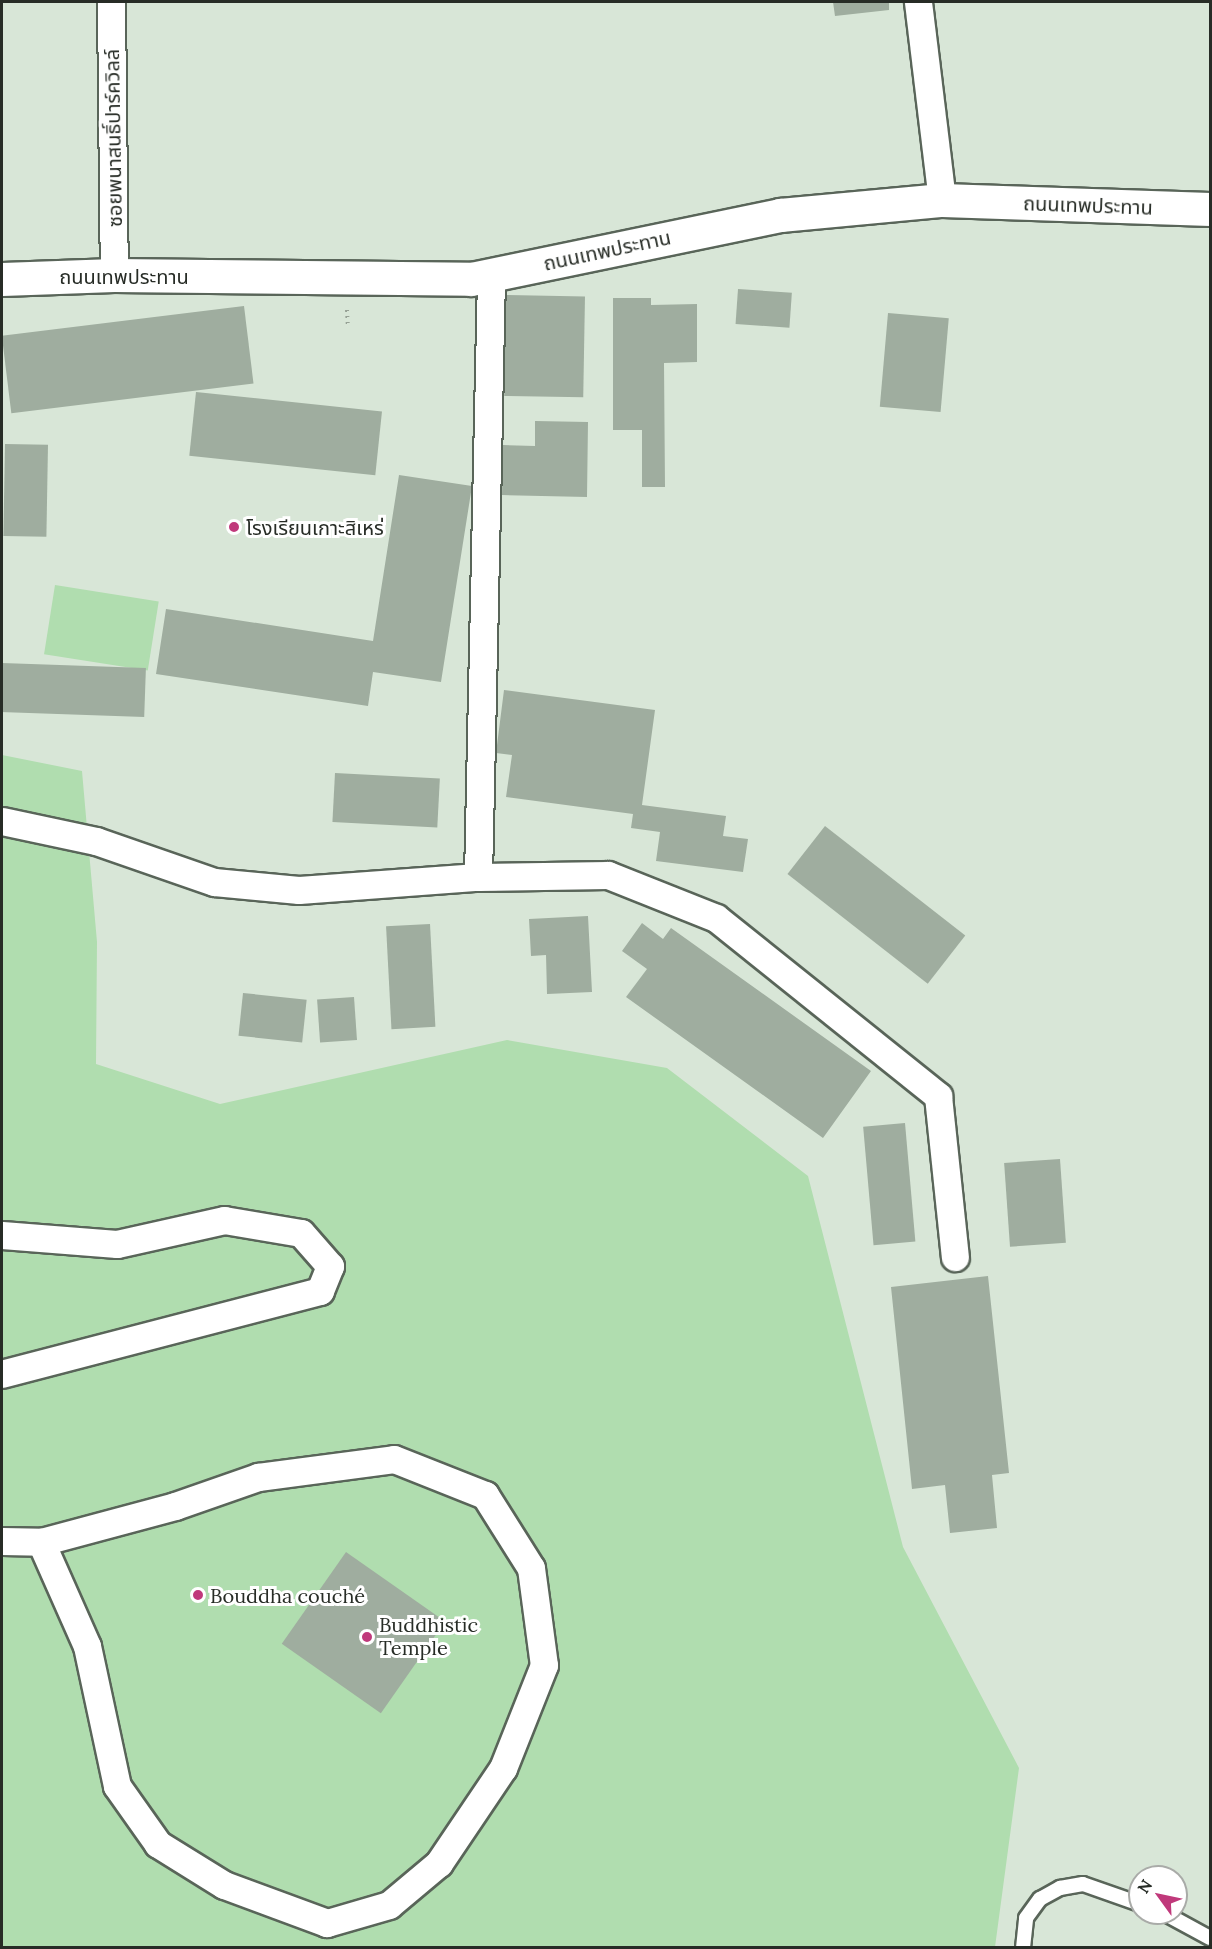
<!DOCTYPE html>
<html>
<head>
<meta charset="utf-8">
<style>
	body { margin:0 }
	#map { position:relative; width:1212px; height:1949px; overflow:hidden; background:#d8e6d7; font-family:Lora,"Noto Sans Thai",serif }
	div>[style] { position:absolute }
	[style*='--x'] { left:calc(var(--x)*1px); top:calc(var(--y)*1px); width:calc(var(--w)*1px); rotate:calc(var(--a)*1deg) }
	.green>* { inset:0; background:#b0ddaf; transform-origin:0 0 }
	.building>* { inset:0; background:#9fad9f; transform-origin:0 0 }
	.path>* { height:4px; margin-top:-2px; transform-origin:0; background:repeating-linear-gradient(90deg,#96a195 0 1.5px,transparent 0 6px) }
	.roads { filter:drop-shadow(2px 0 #596559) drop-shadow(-2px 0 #596559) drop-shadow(0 2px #596559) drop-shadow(0 -2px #596559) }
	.service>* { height:14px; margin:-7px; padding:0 7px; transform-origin:7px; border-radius:7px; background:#fff }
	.minor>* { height:27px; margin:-13.5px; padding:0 13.5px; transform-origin:13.5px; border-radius:13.5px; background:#fff }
	.tertiary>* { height:33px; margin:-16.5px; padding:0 16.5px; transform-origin:16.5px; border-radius:16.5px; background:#fff }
	.dots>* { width:16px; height:16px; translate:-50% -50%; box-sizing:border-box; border:3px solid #fff; border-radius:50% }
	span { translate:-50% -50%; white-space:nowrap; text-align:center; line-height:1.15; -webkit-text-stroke:6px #fff; paint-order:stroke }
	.street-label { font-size:20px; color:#272c26 }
	.poi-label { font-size:20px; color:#272c26 }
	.left { translate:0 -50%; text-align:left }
	.frame { position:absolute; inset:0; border:3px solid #272c26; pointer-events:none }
	.north { position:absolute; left:1128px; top:1865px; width:60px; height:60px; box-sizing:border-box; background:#fff; border:2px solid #a9aba8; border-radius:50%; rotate:303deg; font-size:16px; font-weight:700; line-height:24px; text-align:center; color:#272c26 }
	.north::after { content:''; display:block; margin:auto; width:21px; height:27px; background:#c0397b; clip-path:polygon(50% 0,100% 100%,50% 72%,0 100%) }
</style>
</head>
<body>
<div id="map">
	<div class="green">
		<div style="left:55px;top:585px;width:105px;height:70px;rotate:9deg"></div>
		<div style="clip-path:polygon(2px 755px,82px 771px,97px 942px,96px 1064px,220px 1104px,507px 1040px,667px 1068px,808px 1176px,903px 1547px,1019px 1768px,995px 1947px,2px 1947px)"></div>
	</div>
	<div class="building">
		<div style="clip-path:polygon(833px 2px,889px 2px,889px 10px,835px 16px)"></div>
		<div style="left:738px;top:289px;width:54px;height:35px;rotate:4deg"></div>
		<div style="left:506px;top:295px;width:79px;height:101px;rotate:1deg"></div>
		<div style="clip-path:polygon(613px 298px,651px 298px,651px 305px,697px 304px,697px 362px,664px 363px,665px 487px,642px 487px,642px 430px,613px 430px)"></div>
		<div style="left:244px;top:306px;width:78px;height:244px;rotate:83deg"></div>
		<div style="left:888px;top:313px;width:61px;height:94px;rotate:5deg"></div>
		<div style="left:196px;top:392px;width:187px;height:64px;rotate:6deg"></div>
		<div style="clip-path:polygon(535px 421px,588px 422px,587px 497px,502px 495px,503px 445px,535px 446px)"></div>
		<div style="left:5px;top:444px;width:43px;height:92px;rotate:1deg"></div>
		<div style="clip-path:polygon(399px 475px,472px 486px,441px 682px,373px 672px,368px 706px,156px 674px,166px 609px,373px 641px)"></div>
		<div style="left:2px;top:663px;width:144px;height:49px;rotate:2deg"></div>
		<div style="clip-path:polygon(504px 690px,655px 710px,642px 805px,726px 816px,723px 836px,748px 839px,743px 872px,656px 861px,660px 832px,631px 828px,633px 814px,506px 797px,512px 755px,496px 753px)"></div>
		<div style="left:335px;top:773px;width:105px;height:49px;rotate:3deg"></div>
		<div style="left:825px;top:826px;width:178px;height:61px;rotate:38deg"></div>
		<div style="clip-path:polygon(588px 916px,592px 992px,547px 994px,546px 955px,531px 956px,529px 919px)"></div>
		<div style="clip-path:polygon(642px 923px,663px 939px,671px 928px,871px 1071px,823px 1138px,626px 997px,647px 969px,622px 951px)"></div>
		<div style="left:430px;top:924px;width:103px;height:44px;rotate:87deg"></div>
		<div style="left:243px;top:993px;width:64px;height:43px;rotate:6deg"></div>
		<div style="left:354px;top:997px;width:43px;height:37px;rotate:86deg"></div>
		<div style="left:905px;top:1123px;width:119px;height:42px;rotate:85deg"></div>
		<div style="left:1060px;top:1159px;width:84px;height:56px;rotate:86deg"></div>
		<div style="clip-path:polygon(988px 1276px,1009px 1473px,992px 1475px,997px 1528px,950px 1533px,945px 1485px,912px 1489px,891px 1287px)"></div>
		<div style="left:346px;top:1552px;width:121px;height:112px;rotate:35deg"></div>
	</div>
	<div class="path">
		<div style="--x:347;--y:310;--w:17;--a:87"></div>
	</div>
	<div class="roads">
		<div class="service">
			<div style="--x:1164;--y:1913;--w:52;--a:28.5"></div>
			<div style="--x:1023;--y:1948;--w:30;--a:-84"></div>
			<div style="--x:1026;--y:1918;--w:24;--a:-54"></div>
			<div style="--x:1040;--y:1899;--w:23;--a:-29"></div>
			<div style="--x:1060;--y:1888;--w:23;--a:-10"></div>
			<div style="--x:1083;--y:1884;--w:60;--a:19.3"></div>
		</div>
		<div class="minor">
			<div style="--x:111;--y:2;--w:273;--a:89.4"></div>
			<div style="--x:918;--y:2;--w:199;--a:83.1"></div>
			<div style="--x:2;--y:821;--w:96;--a:12"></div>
			<div style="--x:96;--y:841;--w:125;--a:19.2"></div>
			<div style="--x:214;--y:882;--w:85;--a:5.4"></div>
			<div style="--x:299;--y:890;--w:179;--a:-4.2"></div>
			<div style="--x:478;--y:877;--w:130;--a:-0.9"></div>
			<div style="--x:608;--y:875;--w:116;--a:21.7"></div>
			<div style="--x:716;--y:918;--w:285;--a:38.7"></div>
			<div style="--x:938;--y:1096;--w:162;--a:84"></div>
			<div style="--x:478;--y:877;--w:603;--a:-88.76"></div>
			<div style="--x:2;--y:1235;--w:115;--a:4.5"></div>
			<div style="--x:117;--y:1244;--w:110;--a:-12.6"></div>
			<div style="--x:224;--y:1220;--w:78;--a:9.6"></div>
			<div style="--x:301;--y:1233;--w:44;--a:48.7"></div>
			<div style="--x:330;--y:1266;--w:27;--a:112"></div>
			<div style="--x:320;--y:1291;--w:329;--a:165.4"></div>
			<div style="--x:2;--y:1541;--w:39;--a:1"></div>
			<div style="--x:41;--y:1542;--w:139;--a:-15"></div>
			<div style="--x:175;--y:1506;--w:88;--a:-19.3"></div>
			<div style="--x:258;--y:1477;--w:137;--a:-7.5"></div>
			<div style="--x:394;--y:1459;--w:98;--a:21.6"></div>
			<div style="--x:485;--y:1495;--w:86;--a:57.8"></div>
			<div style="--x:531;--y:1568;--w:98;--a:82.4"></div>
			<div style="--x:544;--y:1665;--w:111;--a:111.7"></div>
			<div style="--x:503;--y:1768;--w:115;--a:124"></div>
			<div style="--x:439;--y:1863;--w:65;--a:140"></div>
			<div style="--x:389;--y:1905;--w:65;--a:163.8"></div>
			<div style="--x:327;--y:1923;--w:110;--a:-159.7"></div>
			<div style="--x:224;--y:1885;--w:78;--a:-148.2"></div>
			<div style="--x:158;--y:1844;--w:71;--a:-125.3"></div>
			<div style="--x:117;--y:1786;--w:143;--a:-102.1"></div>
			<div style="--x:87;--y:1646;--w:114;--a:-113.9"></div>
		</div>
		<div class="tertiary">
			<div style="--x:2;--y:279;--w:112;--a:-2"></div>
			<div style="--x:114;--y:275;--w:357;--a:0.6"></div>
			<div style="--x:471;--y:279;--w:316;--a:-11.7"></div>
			<div style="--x:780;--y:215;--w:163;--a:-5.3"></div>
			<div style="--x:942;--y:200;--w:268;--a:1.9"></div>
		</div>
	</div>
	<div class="dots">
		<div style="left:234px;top:527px;background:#c0397b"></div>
		<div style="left:198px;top:1595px;background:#c0397b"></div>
		<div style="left:367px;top:1637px;background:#c0397b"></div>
	</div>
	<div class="street-label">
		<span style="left:113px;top:138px;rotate:-91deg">ซอยพนาสนธิ์ปาร์ควิลล์</span>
		<span style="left:1088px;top:205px;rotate:2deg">ถนนเทพประทาน</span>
		<span style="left:607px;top:250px;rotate:-12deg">ถนนเทพประทาน</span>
		<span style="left:124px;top:276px">ถนนเทพประทาน</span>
	</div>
	<div class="poi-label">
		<span class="left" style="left:246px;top:527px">โรงเรียนเกาะสิเหร่</span>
		<span class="left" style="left:210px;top:1595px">Bouddha couché</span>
		<span class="left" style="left:379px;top:1636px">Buddhistic<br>Temple</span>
	</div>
	<div class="frame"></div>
	<div class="north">N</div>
</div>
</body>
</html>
